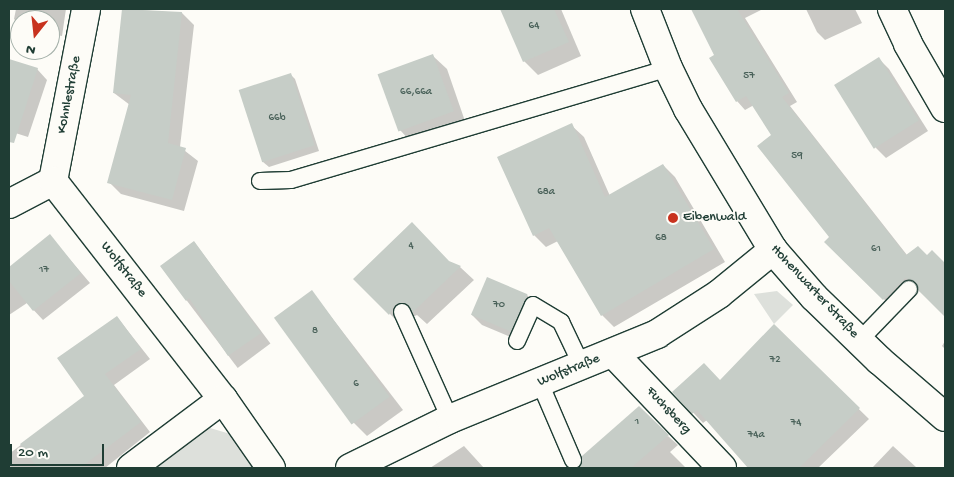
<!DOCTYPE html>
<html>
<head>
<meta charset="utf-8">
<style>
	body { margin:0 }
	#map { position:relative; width:954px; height:477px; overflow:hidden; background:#fdfcf7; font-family:"Gochi Hand",sans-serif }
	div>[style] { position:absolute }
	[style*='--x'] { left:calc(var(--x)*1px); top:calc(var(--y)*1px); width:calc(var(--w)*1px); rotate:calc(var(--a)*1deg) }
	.green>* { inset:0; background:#dde0db }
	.shadow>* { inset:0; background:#0003; transform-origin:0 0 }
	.building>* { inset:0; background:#c6cdc7; transform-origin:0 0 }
	.roads { filter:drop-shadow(1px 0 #1f3d34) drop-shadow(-1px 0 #1f3d34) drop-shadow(0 1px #1f3d34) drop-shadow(0 -1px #1f3d34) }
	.service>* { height:16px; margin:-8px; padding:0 8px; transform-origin:8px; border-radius:8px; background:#fdfcf7 }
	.minor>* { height:28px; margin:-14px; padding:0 14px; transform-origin:14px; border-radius:14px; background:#fdfcf7 }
	.tertiary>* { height:28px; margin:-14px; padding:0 14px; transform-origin:14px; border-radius:14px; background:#fdfcf7 }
	.dots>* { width:14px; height:14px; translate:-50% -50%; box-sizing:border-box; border:2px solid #fdfcf7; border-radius:50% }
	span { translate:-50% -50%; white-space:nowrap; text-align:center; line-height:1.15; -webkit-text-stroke:4px #fdfcf7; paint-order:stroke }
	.number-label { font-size:11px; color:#496159 }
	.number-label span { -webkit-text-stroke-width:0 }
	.street-label { font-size:14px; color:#1f3d34 }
	.poi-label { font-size:14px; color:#1f3d34 }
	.left { translate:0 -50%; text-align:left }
	.frame { position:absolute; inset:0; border:10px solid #1f3d34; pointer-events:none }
	.north { position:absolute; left:10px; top:10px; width:50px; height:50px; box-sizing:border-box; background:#fdfcf7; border:1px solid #a4b0a9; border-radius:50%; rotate:196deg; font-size:14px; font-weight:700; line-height:20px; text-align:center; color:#1f3d34 }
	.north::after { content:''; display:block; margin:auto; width:18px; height:22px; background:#c8321e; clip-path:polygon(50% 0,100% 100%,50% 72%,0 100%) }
	.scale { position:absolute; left:10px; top:444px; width:94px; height:22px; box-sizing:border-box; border:2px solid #1f3d34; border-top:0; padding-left:6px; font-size:15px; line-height:18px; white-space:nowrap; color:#1f3d34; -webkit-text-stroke:4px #fdfcf7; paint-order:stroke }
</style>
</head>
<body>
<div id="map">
	<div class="green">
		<div style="clip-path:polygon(777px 291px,793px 305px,774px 324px,754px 294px)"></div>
		<div style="clip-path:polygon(190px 422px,237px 436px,256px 468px,140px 468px)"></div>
	</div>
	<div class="shadow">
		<div style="clip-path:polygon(16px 9px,66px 9px,62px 36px,50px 34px,50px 20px,20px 20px,20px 25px,14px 19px)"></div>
		<div style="clip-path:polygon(123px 9px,182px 13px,194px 25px,180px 147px,198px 161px,184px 211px,121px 194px,109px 182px,130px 105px,114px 93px)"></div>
		<div style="clip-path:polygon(502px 9px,561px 9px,581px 56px,538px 75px,524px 61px)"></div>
		<div style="clip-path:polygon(692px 9px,763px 9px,745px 18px,797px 102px,790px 106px,907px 255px,927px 257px,932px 252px,945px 265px,945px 315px,914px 286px,893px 308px,826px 242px,831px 237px,773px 135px,754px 105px,745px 110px,737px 101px)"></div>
		<div style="clip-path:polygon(806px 9px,855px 9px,862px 23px,825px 40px,817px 32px)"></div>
		<div style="clip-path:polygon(433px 56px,447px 69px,466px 124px,413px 144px,400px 130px)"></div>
		<div style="clip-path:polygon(879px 59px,889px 69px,928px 131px,886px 158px,876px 148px)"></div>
		<div style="clip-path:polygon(9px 60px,37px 69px,47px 80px,28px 137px,9px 131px)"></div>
		<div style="clip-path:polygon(290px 74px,295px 79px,319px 151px,269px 167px,263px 162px,240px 91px)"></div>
		<div style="clip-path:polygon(571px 125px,584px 137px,610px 196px,663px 165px,675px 177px,725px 262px,614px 327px,602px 315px,558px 241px,546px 247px,534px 235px)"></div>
		<div style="clip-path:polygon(50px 236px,90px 283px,43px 320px,27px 303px,9px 315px,9px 269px)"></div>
		<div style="left:194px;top:242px;width:127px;height:41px;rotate:53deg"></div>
		<div style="clip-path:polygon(450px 262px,460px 267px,474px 280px,427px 324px,417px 315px,408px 319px,403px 327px,355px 279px)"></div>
		<div style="clip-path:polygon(312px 292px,403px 410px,367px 436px,354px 423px)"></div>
		<div style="clip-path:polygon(527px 295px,537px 305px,520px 341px,482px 325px,472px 315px)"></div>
		<div style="clip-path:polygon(117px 317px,150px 359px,114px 385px,150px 432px,105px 468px,9px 468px,9px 454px,85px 396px)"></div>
		<div style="clip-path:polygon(774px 326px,869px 419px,818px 468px,753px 468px,707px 420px,703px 423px,674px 392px,721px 381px)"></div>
		<div style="clip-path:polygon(945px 341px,945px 349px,942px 346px)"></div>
		<div style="clip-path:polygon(668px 436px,678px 445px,670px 452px,686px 468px,577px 468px)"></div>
		<div style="clip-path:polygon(464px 446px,484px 468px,430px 468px)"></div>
		<div style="clip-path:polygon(893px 446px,917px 468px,872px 468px)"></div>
	</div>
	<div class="building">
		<div style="clip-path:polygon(122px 9px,182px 12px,168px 143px,186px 148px,172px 200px,107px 183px,131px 95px,113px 93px)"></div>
		<div style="clip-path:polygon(500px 9px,554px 9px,569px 42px,523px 62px)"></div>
		<div style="clip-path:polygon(691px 9px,737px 9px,789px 93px,782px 97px,906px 255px,918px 246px,927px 255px,932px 250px,945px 263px,945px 317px,919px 291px,916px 282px,905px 278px,883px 300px,824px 242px,829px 237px,757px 146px,771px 135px,746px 96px,736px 102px,709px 58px,714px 55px)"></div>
		<div style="left:433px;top:54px;width:61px;height:59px;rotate:70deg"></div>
		<div style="left:879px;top:57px;width:75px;height:53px;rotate:58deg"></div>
		<div style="clip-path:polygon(9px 59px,38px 68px,14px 143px,9px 142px)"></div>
		<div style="left:291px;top:73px;width:76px;height:55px;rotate:72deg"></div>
		<div style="clip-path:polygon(572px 123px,605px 197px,663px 164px,714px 249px,601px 316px,549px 228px,533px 236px,497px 157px)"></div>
		<div style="clip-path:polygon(412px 222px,449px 261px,461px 266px,413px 312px,403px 302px,394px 306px,389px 315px,353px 279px)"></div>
		<div style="clip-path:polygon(50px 234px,81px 273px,33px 311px,9px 281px,9px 267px)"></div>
		<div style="clip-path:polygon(194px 241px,261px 333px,228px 356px,189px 298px,186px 301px,160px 266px)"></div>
		<div style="left:487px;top:277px;width:44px;height:41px;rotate:23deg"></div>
		<div style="left:312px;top:290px;width:132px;height:47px;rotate:54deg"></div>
		<div style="clip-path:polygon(117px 316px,141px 349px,105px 374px,141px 422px,80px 468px,38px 468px,20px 444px,84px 396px,57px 358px)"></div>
		<div style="clip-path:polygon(774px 324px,860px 408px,799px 468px,748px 468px,697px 410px,692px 414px,672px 392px,704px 363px,720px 380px)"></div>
		<div style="clip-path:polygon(639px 406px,669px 435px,631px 468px,578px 468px,582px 456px)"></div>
	</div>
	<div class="roads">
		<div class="service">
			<div style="--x:260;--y:181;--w:31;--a:-2"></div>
			<div style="--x:291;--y:180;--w:393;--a:-16.5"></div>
			<div style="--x:402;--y:312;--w:117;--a:65.8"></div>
			<div style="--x:517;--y:341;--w:39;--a:-66"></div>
			<div style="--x:533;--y:305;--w:33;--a:31"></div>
			<div style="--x:561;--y:322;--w:49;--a:64.5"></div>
			<div style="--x:859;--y:341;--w:72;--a:-46.1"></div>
			<div style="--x:540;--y:383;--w:84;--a:66.8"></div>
		</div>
		<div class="minor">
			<div style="--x:892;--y:9;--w:38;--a:65"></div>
			<div style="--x:908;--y:44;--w:74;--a:60"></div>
			<div style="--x:53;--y:181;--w:175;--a:-79.1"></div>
			<div style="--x:9;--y:204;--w:50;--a:-27.6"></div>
			<div style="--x:53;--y:181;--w:276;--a:52.1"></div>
			<div style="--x:223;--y:399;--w:84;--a:55.2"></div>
			<div style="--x:614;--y:354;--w:157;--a:46.5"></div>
			<div style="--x:131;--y:468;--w:115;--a:-36.9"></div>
			<div style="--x:350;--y:468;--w:111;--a:-26.1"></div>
			<div style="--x:450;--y:419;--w:224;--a:-22.3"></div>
			<div style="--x:657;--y:334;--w:74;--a:-32.8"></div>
			<div style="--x:719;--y:294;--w:70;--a:-39.2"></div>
		</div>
		<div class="tertiary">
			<div style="--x:645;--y:9;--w:63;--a:68.7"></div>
			<div style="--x:668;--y:68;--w:46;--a:64"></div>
			<div style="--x:688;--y:109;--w:165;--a:58.9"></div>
			<div style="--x:773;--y:250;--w:62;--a:48.9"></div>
			<div style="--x:814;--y:297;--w:91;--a:44.1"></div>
			<div style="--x:879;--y:360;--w:87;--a:40.8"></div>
		</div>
	</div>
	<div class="dots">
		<div style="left:673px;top:218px;background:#c8321e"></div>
	</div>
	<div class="number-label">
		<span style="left:534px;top:26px">64</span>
		<span style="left:749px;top:76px">57</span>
		<span style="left:416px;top:92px">66,66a</span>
		<span style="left:277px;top:118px">66b</span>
		<span style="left:797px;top:156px">59</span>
		<span style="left:546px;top:192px">68a</span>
		<span style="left:661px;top:238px">68</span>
		<span style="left:411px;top:246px">4</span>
		<span style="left:876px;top:249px">61</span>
		<span style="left:44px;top:270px">17</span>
		<span style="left:499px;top:305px">70</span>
		<span style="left:315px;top:331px">8</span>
		<span style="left:775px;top:360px">72</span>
		<span style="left:356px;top:384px">6</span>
		<span style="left:637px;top:422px">1</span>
		<span style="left:796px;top:423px">74</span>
		<span style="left:756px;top:435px">74a</span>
	</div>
	<div class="street-label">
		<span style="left:70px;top:95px;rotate:-79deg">Kohnlestraße</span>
		<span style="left:123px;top:270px;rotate:52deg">Wolfstraße</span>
		<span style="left:814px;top:292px;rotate:47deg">Hohenwarter Straße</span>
		<span style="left:569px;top:371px;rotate:-22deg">Wolfstraße</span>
		<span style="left:668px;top:411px;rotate:47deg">Fuchsberg</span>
	</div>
	<div class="poi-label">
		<span class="left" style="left:683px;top:218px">Eibenwald</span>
	</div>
	<div class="frame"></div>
	<div class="north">N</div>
	<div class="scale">20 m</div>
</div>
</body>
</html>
